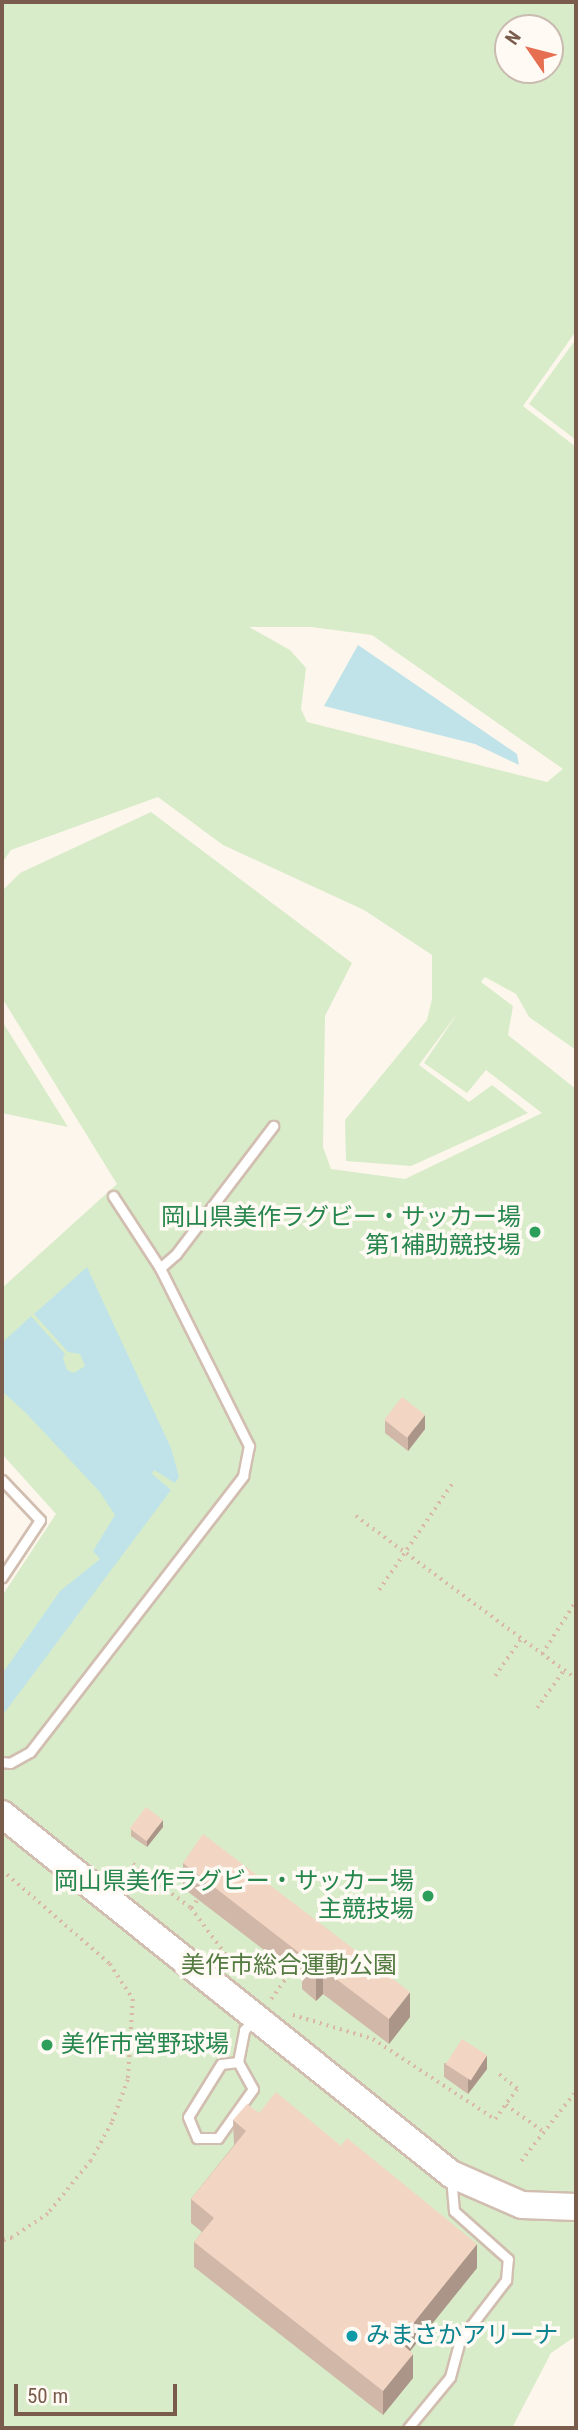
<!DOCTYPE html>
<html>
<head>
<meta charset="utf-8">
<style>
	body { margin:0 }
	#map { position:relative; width:578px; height:2430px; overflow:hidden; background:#fdf6ec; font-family:"Roboto Condensed","Noto Sans JP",sans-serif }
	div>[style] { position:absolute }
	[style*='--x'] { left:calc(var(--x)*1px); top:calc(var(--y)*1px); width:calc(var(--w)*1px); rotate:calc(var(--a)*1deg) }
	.green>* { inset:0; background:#d8ecc9 }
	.water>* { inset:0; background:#bfe3e8 }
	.path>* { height:3.5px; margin-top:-1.75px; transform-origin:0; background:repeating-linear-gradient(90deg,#d9b8a5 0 2px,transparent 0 7px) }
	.roads { filter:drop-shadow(2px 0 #d1beb0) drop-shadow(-2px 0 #d1beb0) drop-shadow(0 2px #d1beb0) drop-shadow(0 -2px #d1beb0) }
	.lane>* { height:9px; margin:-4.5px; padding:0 4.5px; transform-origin:4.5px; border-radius:4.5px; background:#fff }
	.secondary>* { height:26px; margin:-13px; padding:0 13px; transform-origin:13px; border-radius:13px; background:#fff }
	.wall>* { inset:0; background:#d1b7a8 }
	.shaded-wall>* { inset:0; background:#aa9588 }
	.building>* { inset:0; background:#f3d5c3; transform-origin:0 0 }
	.dots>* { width:19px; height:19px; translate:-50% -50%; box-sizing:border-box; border:4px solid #fffaf3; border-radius:50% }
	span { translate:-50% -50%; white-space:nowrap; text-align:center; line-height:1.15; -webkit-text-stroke:7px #fffaf3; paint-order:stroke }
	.leisure-label { font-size:24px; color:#27864d }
	.right { translate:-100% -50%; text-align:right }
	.left { translate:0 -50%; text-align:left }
	.park-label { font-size:24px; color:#537a41 }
	.culture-label { font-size:24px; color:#0d838f }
	.frame { position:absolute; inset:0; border:4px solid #7a5c4d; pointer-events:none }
	.north { position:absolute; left:494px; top:14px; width:70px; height:70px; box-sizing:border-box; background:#fffaf3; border:2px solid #cabbb1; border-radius:50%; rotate:305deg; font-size:19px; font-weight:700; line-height:28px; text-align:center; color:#7a5c4d }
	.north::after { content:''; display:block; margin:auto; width:24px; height:32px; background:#e76f51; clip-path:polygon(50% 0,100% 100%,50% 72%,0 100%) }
	.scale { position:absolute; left:14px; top:2384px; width:163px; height:32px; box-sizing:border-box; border:4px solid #7a5c4d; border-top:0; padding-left:9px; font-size:21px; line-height:24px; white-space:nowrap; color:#7a5c4d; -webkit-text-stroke:5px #fffaf3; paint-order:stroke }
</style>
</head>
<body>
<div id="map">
	<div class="green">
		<div style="clip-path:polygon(evenodd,2px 2px,576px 2px,576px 331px,523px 406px,576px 447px,576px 1050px,529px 1017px,516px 994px,485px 977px,481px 982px,513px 1006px,508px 1035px,576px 1089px,576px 2336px,551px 2353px,512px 2428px,2px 2428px,2px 1596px,56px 1514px,2px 1454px,2px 1288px,117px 1184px,2px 998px,2px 891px,20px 873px,151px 812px,352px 963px,325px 1016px,323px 1147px,331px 1169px,405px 1179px,542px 1113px,486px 1070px,467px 1093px,424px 1063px,459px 1011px,419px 1065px,469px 1102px,492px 1085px,528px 1113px,411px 1166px,346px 1161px,345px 1120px,427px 1020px,432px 999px,432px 955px,364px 910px,223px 845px,158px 797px,11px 850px,2px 863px,2px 2px,508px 28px,550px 28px,550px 70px,508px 70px,508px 28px,2px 2px,249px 627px,311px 627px,372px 635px,563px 769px,547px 782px,307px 722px,301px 709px,306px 668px,290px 650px,249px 627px)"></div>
		<div style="clip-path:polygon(576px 339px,576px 440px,529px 404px)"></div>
		<div style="clip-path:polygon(2px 1021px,68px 1127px,2px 1113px)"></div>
	</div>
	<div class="water">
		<div style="clip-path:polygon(358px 645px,517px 754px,519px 765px,475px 744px,324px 706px)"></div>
		<div style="clip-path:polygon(87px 1267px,171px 1448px,179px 1477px,175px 1483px,154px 1470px,152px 1474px,171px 1490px,2px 1716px,2px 1674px,60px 1591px,100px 1559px,93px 1551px,115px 1515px,99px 1491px,26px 1413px,2px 1391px,2px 1343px,31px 1316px,65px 1354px,63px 1358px,67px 1370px,74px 1373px,85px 1366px,80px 1354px,68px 1352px,34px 1314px)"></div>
	</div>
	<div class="path">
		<div style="--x:356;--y:1516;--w:274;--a:36.5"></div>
		<div style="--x:379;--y:1590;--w:132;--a:-55.5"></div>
		<div style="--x:542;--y:1654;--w:63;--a:-57.3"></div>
		<div style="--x:495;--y:1676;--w:45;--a:-54.9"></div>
		<div style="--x:537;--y:1708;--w:47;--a:-54.6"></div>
		<div style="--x:133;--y:1864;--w:73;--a:37.2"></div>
		<div style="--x:191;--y:1908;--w:79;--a:53.3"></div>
		<div style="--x:2;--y:1870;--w:143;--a:41"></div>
		<div style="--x:110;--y:1964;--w:42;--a:56.7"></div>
		<div style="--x:133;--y:1999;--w:81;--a:93.5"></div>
		<div style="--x:128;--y:2080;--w:46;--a:110.4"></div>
		<div style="--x:112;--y:2123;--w:43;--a:118.9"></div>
		<div style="--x:91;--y:2161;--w:68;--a:129.1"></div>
		<div style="--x:48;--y:2214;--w:43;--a:146.3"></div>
		<div style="--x:12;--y:2238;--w:10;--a:163"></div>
		<div style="--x:191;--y:1908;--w:11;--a:-52"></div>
		<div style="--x:271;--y:1999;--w:34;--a:-54"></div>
		<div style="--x:293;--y:2015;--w:84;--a:16.7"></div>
		<div style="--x:373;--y:2039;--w:146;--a:33.3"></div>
		<div style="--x:495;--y:2119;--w:37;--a:-54"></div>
		<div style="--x:517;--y:2089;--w:26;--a:-141"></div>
		<div style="--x:506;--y:2105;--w:47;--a:35.4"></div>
		<div style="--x:521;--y:2161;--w:89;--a:-51.8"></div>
	</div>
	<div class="roads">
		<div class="lane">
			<div style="--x:160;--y:1268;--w:21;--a:-41"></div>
			<div style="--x:176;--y:1254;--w:161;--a:-52.8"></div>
			<div style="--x:2;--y:1480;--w:55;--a:46.5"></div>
			<div style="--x:40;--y:1520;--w:69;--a:123.7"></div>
			<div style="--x:2;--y:1762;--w:8;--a:7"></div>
			<div style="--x:10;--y:1763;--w:23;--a:-29"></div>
			<div style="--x:30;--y:1752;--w:349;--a:-52.3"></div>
			<div style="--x:243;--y:1476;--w:31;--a:-79"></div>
			<div style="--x:249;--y:1446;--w:199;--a:-116.6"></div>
			<div style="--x:160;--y:1268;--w:86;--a:-123.1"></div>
			<div style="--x:238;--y:2062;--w:17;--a:173"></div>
			<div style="--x:221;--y:2064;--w:62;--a:121.9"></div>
			<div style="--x:188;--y:2117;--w:23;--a:67"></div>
			<div style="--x:197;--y:2138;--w:21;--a:0"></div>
			<div style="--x:218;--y:2138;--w:60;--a:-54.5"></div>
			<div style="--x:253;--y:2089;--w:31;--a:-119"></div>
			<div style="--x:238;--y:2062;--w:33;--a:-79"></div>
			<div style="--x:244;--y:2030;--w:13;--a:-45"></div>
			<div style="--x:408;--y:2428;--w:66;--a:-50.5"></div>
			<div style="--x:450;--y:2377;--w:38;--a:-75"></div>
			<div style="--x:460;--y:2340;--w:76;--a:-52.5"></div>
			<div style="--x:506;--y:2280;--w:21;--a:-85"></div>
			<div style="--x:508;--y:2259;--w:72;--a:-138.4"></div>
			<div style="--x:454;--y:2211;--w:32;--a:-95"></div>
		</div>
		<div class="secondary">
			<div style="--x:2;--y:1814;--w:576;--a:38.72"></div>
			<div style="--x:451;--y:2174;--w:77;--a:23.6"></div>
			<div style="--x:522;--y:2205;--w:54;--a:2.1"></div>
		</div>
	</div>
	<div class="wall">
		<div style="clip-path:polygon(385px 1420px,425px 1429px,408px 1451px,385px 1433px)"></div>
		<div style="clip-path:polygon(163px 1827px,147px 1847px,131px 1836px,131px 1829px)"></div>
		<div style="clip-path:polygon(183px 1863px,410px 2017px,389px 2044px,323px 1994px,316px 2001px,302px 1989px,302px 1979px,183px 1888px)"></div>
		<div style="clip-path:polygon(444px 2063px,487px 2069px,468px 2094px,444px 2077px)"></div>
		<div style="clip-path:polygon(259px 2113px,477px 2268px,410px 2351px,413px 2378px,383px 2415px,194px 2267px,194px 2242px,202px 2232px,191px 2223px,191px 2199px,234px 2145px,233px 2120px)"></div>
	</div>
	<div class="shaded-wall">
		<div style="clip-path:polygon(425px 1415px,425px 1429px,408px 1451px,408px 1437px)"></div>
		<div style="clip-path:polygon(163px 1820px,163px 1827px,147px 1847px,147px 1840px)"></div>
		<div style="clip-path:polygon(323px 1969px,323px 1994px,316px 2001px,316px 1976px)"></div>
		<div style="clip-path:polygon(410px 1992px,410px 2017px,389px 2044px,389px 2019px)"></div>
		<div style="clip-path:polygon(487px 2055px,487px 2069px,468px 2094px,468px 2080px)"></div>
		<div style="clip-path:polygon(477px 2244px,477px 2268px,399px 2365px,399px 2341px)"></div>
		<div style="clip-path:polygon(413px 2354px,413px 2378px,383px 2415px,383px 2391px)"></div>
	</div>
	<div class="building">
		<div style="left:402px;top:1397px;width:29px;height:29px;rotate:38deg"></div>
		<div style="left:146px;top:1807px;width:21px;height:27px;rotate:37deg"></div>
		<div style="clip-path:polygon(203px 1834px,410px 1992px,389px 2019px,323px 1969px,316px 1976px,302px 1964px,306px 1958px,183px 1863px)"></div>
		<div style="left:462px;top:2039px;width:30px;height:30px;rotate:33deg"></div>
		<div style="clip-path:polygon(276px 2092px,341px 2146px,347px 2138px,477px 2244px,399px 2341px,413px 2354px,383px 2391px,194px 2242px,214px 2218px,191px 2199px,246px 2131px,233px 2120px,247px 2104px,259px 2113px)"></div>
	</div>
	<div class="dots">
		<div style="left:535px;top:1232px;background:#2e9e5b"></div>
		<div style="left:428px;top:1896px;background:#2e9e5b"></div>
		<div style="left:47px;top:2045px;background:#2e9e5b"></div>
		<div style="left:352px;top:2336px;background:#0f9aa8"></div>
	</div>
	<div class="leisure-label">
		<span class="right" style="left:521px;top:1232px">岡山県美作ラグビー・サッカー場<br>第1補助競技場</span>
		<span class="right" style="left:414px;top:1896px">岡山県美作ラグビー・サッカー場<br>主競技場</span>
		<span class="left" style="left:61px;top:2045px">美作市営野球場</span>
	</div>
	<div class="park-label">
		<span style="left:289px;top:1966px">美作市総合運動公園</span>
	</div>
	<div class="culture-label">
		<span class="left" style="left:366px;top:2336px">みまさかアリーナ</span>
	</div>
	<div class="frame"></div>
	<div class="north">N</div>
	<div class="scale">50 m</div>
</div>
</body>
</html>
